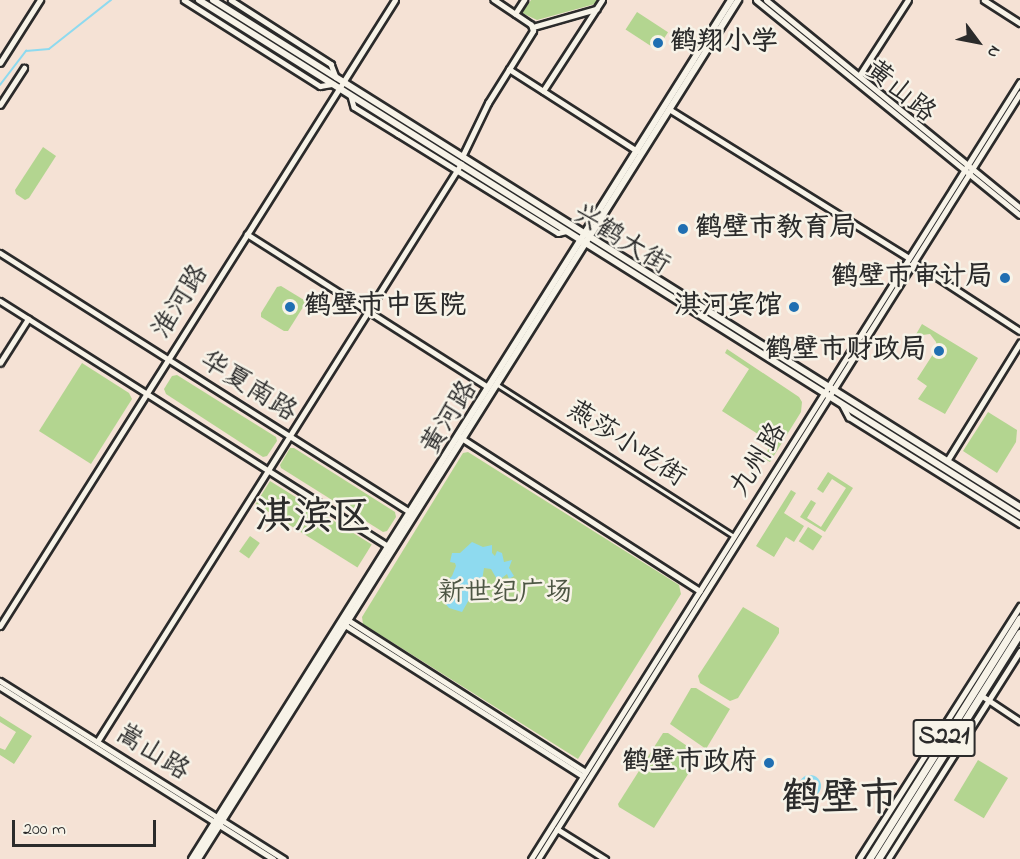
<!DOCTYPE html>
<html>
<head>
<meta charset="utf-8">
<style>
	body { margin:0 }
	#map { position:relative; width:1020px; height:859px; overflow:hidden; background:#f5e2d5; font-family:"Indie Flower","LXGW WenKai TC",sans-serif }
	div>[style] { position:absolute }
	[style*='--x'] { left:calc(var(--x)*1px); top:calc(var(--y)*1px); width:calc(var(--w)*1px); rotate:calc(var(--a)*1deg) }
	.green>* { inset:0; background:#b3d590; transform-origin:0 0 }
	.water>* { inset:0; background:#8edaef }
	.round { border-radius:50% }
	.stream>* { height:1.5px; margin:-0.75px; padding:0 0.75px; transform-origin:0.75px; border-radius:0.75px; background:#8edaef }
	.roads { filter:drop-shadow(2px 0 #2b2b2b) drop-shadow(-2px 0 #2b2b2b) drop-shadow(0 2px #2b2b2b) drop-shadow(0 -2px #2b2b2b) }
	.pedestrian>* { height:3px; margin:-1.5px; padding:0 1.5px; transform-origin:1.5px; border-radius:1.5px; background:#f7f3e8 }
	.minor>* { height:4.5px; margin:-2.25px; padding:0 2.25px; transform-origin:2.25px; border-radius:2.25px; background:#f7f3e8 }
	.tertiary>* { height:5px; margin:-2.5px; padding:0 2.5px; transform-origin:2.5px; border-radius:2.5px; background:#f7f3e8 }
	.secondary>* { height:6px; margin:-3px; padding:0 3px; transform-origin:3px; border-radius:3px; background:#f7f3e8 }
	.primary>* { height:7px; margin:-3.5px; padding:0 3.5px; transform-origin:3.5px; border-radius:3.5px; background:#f7f3e8 }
	.dots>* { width:16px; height:16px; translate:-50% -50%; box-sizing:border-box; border:3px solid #f7f3e8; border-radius:50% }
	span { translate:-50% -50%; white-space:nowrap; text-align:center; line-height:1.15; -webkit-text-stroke:5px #f7f3e8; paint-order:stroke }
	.shield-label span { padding:2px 4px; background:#f7f3e8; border:2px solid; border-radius:4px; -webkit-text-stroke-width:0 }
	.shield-label { font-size:26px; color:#2b2b2b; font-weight:700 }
	.poi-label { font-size:27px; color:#2b2b2b; font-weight:700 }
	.left { translate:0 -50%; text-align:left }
	.right { translate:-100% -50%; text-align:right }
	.street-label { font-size:27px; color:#2b2b2b }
	.park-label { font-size:27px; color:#4d5644 }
	.town-label { font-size:39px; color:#2b2b2b; font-weight:700 }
	.north { position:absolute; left:948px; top:12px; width:60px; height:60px; -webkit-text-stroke:4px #f7f3e8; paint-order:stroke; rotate:122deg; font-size:16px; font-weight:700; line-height:24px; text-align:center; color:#2b2b2b }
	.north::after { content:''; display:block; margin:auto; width:21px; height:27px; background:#2b2b2b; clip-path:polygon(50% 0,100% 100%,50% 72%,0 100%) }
	.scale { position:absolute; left:12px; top:820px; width:144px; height:27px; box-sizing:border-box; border:3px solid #2b2b2b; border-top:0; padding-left:8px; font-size:18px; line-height:21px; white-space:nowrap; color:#2b2b2b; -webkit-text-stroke:4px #f7f3e8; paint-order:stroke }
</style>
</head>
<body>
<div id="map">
	<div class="green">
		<div style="clip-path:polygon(531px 0,597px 0,595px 4px,537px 20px,522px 13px)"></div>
		<div style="left:637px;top:12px;width:37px;height:21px;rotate:33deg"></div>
		<div style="clip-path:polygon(43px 147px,56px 156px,29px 198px,25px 200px,16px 194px,15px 190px)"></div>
		<div style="clip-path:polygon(281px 286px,304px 300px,305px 304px,288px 331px,284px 331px,261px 317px,261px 313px,277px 287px)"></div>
		<div style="clip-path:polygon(922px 324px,978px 358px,945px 414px,918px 399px,927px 386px,917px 379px,937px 348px,936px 342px,930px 334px,915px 336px)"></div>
		<div style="clip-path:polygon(727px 349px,799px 397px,802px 402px,801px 412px,770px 462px,763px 458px,772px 443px,722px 411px,749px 369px,725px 353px)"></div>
		<div style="clip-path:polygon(82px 363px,129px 393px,132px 399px,91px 464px,39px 431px)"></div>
		<div style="clip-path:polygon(177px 375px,276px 437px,277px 441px,267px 456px,263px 457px,166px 394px,164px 389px,172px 376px)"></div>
		<div style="clip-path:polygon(988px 412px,1017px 430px,1016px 442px,997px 473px,963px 451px)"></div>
		<div style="clip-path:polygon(290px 448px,294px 448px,395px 512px,396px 517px,387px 531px,383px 532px,281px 468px,280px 465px)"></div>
		<div style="clip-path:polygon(468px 452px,679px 585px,681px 594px,578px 759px,363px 624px,362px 617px,463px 453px)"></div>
		<div style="clip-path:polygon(828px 472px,853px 488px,825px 532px,800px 517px,811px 500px,816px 503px,807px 518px,821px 527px,846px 488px,832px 479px,823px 493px,817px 489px)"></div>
		<div style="left:270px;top:481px;width:120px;height:27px;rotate:32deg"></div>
		<div style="clip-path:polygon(791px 490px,796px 493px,784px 513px,804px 526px,794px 542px,786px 537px,774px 557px,756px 546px)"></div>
		<div style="left:808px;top:527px;width:17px;height:17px;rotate:33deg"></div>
		<div style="left:250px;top:536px;width:12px;height:19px;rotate:35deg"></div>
		<div style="clip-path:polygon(743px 607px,779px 628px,779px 633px,738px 698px,730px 701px,700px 683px,698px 676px)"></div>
		<div style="clip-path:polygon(691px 688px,696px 688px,730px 709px,706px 749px,670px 724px)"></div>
		<div style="clip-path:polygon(0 716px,32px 736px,14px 764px,0 755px,0 748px,5px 750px,16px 732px,0 722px)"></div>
		<div style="clip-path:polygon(663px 733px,668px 733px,696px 752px,697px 760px,654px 828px,619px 807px,618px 804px)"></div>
		<div style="left:978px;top:760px;width:35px;height:47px;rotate:31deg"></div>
	</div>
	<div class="water">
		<div style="clip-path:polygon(472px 542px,483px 547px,492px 545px,492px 553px,495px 556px,497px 551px,502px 553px,504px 562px,512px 560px,509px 568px,514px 576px,509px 579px,507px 574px,498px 581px,491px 569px,484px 568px,481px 587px,476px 595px,470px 598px,462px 612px,449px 608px,444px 602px,440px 588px,452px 576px,456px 566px,455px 563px,450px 562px,452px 553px,460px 553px)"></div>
		<div class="round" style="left:799px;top:775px;width:22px;height:22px"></div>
	</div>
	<div class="stream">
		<div style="--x:0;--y:85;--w:43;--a:-52.6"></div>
		<div style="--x:26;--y:51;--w:23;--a:-5"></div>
		<div style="--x:49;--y:49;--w:79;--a:-38.3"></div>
	</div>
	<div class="roads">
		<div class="pedestrian">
			<div style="--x:496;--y:384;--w:282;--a:32.6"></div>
		</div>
		<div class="minor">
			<div style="--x:184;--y:0;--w:161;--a:32.3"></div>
			<div style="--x:320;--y:86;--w:13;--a:-9"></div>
			<div style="--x:231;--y:0;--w:119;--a:32.6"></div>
			<div style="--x:331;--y:64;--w:14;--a:69"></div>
			<div style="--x:984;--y:0;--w:43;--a:32.6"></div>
			<div style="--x:515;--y:14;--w:17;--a:-57"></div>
			<div style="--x:533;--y:27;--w:66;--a:-15.9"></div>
			<div style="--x:0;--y:63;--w:75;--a:-57.6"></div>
			<div style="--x:509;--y:69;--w:152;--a:32.6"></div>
			<div style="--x:859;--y:76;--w:90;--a:-57.2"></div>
			<div style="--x:543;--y:91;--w:108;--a:-57"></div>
			<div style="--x:351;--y:96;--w:11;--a:75"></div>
			<div style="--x:354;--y:107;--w:52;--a:31.5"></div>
			<div style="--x:398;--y:134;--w:188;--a:31.7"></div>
			<div style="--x:558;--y:233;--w:9;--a:-13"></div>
			<div style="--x:0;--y:105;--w:44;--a:-57"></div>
			<div style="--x:669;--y:109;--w:282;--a:31.8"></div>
			<div style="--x:462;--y:157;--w:60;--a:-64.3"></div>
			<div style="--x:488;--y:103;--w:85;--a:-58"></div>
			<div style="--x:533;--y:31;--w:6;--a:-108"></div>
			<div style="--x:531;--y:25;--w:45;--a:-146"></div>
			<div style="--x:247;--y:234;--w:285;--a:32.4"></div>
			<div style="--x:914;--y:262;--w:126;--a:33.1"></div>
			<div style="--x:0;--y:363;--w:52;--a:-57.5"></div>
			<div style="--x:842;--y:404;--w:15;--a:62"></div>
			<div style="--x:849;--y:417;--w:202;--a:32"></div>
			<div style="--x:460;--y:437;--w:285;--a:32.7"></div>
			<div style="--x:947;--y:461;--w:139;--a:-58.3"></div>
			<div style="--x:348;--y:620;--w:282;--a:32.6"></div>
			<div style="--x:345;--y:625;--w:282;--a:32.4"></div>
			<div style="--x:981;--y:695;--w:47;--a:33.7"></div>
			<div style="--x:97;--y:742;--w:683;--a:-57.8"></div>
			<div style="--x:557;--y:829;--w:57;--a:32"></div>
			<div style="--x:859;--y:859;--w:300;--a:-57.5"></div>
			<div style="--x:888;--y:859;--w:246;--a:-57.6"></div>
		</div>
		<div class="tertiary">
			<div style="--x:756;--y:0;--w:340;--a:39.2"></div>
			<div style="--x:766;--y:0;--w:328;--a:39.3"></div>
			<div style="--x:0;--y:253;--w:489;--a:32.3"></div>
			<div style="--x:0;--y:301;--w:464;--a:32.3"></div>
			<div style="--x:0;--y:626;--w:740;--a:-57.75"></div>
			<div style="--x:0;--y:681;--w:335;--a:32.1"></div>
			<div style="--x:0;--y:687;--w:323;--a:32.2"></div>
			<div style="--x:531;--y:859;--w:918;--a:-57.82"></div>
			<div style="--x:538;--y:859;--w:905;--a:-57.82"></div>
		</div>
		<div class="secondary">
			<div style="--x:199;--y:0;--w:970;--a:32.15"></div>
			<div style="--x:213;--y:0;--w:953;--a:32.14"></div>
			<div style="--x:192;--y:859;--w:1014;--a:-57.89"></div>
			<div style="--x:198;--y:859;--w:1015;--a:-57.84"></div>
		</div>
		<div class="primary">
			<div style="--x:869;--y:859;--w:284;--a:-57.9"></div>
			<div style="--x:878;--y:859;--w:267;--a:-57.9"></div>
		</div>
	</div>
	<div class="dots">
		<div style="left:658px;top:43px;background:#1f6fb2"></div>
		<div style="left:683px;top:229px;background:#1f6fb2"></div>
		<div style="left:1005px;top:278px;background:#1f6fb2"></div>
		<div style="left:290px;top:307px;background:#1f6fb2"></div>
		<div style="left:794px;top:307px;background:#1f6fb2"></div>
		<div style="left:939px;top:351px;background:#1f6fb2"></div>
		<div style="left:769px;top:763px;background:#1f6fb2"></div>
	</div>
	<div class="shield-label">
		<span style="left:944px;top:738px">S221</span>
	</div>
	<div class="poi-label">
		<span class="left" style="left:670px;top:43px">鹤翔小学</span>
		<span class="left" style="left:695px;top:229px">鹤壁市教育局</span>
		<span class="right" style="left:993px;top:278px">鹤壁市审计局</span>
		<span class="left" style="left:304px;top:307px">鹤壁市中医院</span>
		<span class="right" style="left:782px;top:307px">淇河宾馆</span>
		<span class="right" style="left:927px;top:351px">鹤壁市财政局</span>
		<span class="right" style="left:757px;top:763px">鹤壁市政府</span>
	</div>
	<div class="street-label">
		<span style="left:900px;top:92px;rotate:39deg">黄山路</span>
		<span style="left:621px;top:240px;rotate:32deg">兴鹤大街</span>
		<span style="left:181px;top:302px;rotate:-58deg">淮河路</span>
		<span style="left:248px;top:387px;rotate:32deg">华夏南路</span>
		<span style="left:450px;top:418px;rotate:-58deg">黄河路</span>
		<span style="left:626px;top:444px;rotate:33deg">燕莎小吃街</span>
		<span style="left:759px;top:460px;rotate:-58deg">九州路</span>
		<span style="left:152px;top:753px;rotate:32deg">嵩山路</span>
	</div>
	<div class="park-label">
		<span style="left:505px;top:594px">新世纪广场</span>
	</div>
	<div class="town-label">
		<span style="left:313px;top:519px">淇滨区</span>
		<span style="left:840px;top:800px">鹤壁市</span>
	</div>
	<div class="north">N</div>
	<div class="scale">200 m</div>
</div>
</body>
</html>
